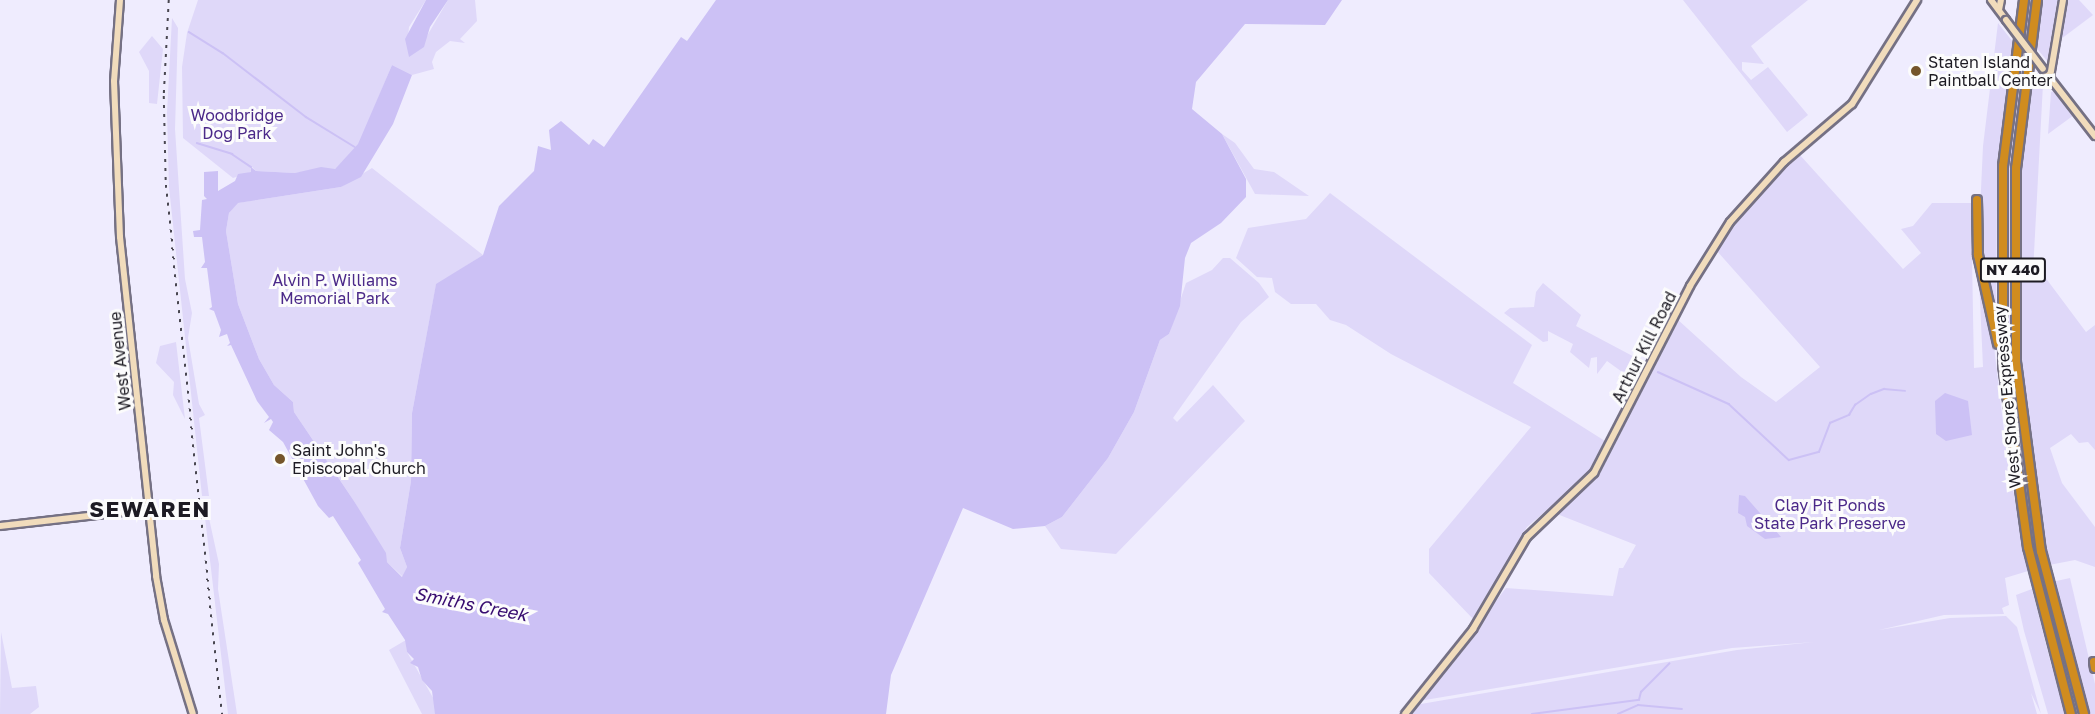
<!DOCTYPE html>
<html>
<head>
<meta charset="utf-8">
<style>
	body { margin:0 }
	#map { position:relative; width:2095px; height:714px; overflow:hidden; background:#efecfe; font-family:"Golos Text",sans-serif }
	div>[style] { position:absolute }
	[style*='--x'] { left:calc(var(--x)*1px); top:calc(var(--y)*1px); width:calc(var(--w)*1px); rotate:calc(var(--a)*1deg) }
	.green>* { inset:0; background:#dfd8f9 }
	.water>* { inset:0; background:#ccc1f5 }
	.stream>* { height:1.5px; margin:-0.75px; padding:0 0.75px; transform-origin:0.75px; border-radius:0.75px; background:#ccc1f5 }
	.roads { filter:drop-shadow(2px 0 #757184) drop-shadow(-2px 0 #757184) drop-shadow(0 2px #757184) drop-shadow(0 -2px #757184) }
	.secondary>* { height:6px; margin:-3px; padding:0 3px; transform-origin:3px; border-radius:3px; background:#f1dcbc }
	.highway>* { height:8px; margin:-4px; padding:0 4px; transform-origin:4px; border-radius:4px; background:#d08c1f }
	.rail>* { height:1.5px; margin-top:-0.75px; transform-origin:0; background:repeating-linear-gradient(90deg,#494751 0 3px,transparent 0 9px) }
	.bridges { filter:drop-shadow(2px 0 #757184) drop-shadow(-2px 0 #757184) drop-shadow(0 2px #757184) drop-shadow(0 -2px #757184) }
	.secondary-bridge>* { height:6px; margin:-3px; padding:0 3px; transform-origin:3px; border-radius:3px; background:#f1dcbc }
	.dots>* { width:16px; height:16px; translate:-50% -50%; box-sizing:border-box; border:3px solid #fcfcfc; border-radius:50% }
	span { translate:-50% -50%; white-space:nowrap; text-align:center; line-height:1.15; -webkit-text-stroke:6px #fcfcfc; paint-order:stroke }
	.shield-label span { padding:2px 4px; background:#fcfcfc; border:2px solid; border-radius:4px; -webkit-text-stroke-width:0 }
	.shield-label { font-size:15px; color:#1d1b23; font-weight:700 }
	.poi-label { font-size:16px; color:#1d1b23 }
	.left { translate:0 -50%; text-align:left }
	.park-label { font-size:16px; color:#4b2989 }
	.street-label { font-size:16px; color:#1d1b23 }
	.water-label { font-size:18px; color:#380d70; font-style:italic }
	.district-label { font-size:22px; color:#1d1b23; font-weight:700; letter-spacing:1.5px }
</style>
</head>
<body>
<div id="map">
	<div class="green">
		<div style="clip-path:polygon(198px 0,426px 0,409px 27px,407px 47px,424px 41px,448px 0,475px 0,477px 21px,460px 39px,465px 43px,450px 41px,436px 52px,432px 62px,434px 69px,412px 75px,392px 65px,359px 144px,335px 169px,295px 173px,256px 171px,252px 167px,251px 172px,233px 178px,183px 138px,182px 67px,187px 33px)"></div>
		<div style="clip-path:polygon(1683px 0,1808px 0,1751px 46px,1764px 64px,1742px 62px,1742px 70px,1751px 80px,1768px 67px,1808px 115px,1787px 132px)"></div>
		<div style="clip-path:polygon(2027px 0,2034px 0,2013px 172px,2010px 312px,2022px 453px,2041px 568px,2036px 570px,2005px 343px,2006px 190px)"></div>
		<div style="clip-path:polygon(2041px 0,2058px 0,2048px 62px,2034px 45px)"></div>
		<div style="clip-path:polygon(2065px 0,2079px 0,2093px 15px,2061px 39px)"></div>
		<div style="clip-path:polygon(172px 18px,178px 28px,175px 129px,185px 279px,192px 313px,188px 338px,199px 404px,205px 415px,199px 418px,209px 496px,202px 496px,169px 187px,167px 113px)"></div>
		<div style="clip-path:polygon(1998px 23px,2013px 42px,1997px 196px,1996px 319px,1980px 253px,1980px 211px,1983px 146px)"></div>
		<div style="clip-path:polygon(152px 36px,163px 49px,157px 104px,149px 103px,149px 71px,139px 52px)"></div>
		<div style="clip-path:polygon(2031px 65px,2043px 84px,2033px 272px,2042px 273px,2086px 332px,2095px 325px,2095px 450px,2088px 442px,2079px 443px,2071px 434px,2050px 448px,2062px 483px,2095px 527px,2095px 567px,2075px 560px,2049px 565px,2036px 501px,2019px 328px,2019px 195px)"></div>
		<div style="clip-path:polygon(2054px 91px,2074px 115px,2048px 134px,2051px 92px)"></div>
		<div style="clip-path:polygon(1222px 134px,1235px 143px,1254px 169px,1274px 172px,1309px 196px,1255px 194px)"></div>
		<div style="clip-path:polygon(1799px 154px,1903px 269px,1921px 253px,1901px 229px,1913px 226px,1932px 203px,1971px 203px,1974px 368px,1983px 367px,1979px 279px,1993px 338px,2007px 457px,2028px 571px,2005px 578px,2009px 605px,2002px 608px,2004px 614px,1944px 615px,1879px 630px,1950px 618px,2006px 616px,2017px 627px,2041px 714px,2031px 693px,2037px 714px,1408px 714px,1415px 705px,1737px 650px,1814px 642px,1732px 648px,1419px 701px,1506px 588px,1613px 596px,1619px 568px,1623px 568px,1636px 545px,1557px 514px,1597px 478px,1677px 319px,1741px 377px,1776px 402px,1820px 367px,1717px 251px,1750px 202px)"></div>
		<div style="clip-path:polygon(372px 168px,483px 255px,436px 285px,412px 413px,411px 481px,400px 548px,407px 567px,403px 577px,387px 562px,354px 501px,294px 412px,293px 402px,274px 385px,259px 359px,238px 304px,226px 231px,229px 213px,237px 203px,341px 187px)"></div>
		<div style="clip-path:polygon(1330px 193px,1532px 345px,1513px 383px,1605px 441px,1592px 472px,1527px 527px,1474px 620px,1429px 573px,1429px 549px,1531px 427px,1391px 354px,1346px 325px,1330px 320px,1316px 304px,1291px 304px,1275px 292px,1272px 278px,1257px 277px,1236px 258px,1248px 228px,1306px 219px)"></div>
		<div style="clip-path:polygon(1223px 258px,1230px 258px,1259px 283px,1269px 297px,1241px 322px,1173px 418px,1177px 422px,1213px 385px,1245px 421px,1116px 554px,1061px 549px,1045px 526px,1062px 517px,1108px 458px,1134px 412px,1160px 340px,1169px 334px,1186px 283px,1212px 270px)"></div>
		<div style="clip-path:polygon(1543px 283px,1581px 315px,1576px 326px,1642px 361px,1644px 365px,1636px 382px,1607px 361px,1597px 374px,1597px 357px,1591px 358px,1589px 368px,1570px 352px,1573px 344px,1548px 331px,1548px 341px,1543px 342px,1504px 313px,1510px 308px,1534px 307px,1536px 292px)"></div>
		<div style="clip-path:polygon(176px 342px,185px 419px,173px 395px,174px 382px,156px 363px,160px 346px)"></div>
		<div style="clip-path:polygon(204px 509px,207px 509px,219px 564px,218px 589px,237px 714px,228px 714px)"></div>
		<div style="clip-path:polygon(2070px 578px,2095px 684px,2095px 714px,2089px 714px,2083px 696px,2052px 582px)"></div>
		<div style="clip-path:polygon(2045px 585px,2062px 649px,2081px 714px,2075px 714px,2039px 587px)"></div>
		<div style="clip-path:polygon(2032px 589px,2051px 664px,2066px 714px,2048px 714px,2024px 631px,2016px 595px)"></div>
		<div style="clip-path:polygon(1px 632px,12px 688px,36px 686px,39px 707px,30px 714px,0 714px)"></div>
		<div style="clip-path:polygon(406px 640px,407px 652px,436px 703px,435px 714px,422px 714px,389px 650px)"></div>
	</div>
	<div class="water">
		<div style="clip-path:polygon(426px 0,448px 0,430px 27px,424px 47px,409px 57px,405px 39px)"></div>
		<div style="clip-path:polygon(716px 0,1342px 0,1325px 25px,1245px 24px,1196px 82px,1192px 109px,1222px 134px,1246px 179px,1246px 197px,1221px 223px,1191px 243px,1185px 258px,1180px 306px,1169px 334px,1160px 340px,1134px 412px,1108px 458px,1062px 517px,1045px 526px,1013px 529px,963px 508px,891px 675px,886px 714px,435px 714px,432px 691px,422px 680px,418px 667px,410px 663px,414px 659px,407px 652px,405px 640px,388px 614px,382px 612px,385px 609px,358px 563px,361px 560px,333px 516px,329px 518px,318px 506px,283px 442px,269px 430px,273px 422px,271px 419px,264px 423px,269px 417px,257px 401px,231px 345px,227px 346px,230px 343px,227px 334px,219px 337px,221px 330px,214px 311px,209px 309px,212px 307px,207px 268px,201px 268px,205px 262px,202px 237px,194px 237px,193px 231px,200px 230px,202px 200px,207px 199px,204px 196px,204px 172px,218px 171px,218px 191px,235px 181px,238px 174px,251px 172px,251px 167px,256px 171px,295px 173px,321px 167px,335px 169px,358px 144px,392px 65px,412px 75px,393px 124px,361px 177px,341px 187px,238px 203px,229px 213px,226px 231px,238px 304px,259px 359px,274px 385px,293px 402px,294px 412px,354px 501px,386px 553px,387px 562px,402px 577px,407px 567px,400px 548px,411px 481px,412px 413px,436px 284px,483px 255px,499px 206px,534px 171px,538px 146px,551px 150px,549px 130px,561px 121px,589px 145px,593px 139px,604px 147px,681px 37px,687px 41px)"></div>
		<div style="clip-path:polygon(1945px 393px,1968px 401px,1972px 435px,1946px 441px,1936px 434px,1935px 401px)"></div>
		<div style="clip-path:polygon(1739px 495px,1745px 496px,1781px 537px,1765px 539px,1747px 526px,1745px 517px,1738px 513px)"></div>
	</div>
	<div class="stream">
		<div style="--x:189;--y:32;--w:40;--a:32"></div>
		<div style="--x:223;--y:53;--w:105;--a:37.6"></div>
		<div style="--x:306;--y:117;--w:57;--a:31.5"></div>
		<div style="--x:197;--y:143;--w:37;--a:17"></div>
		<div style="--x:232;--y:154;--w:23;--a:34"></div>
		<div style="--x:1658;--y:372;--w:78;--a:24.3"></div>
		<div style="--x:1729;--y:404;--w:82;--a:43"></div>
		<div style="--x:1789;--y:460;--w:31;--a:-15"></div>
		<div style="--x:1819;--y:452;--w:31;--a:-69"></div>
		<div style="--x:1830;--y:423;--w:21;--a:-23"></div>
		<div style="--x:1849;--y:415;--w:12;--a:-59"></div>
		<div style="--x:1855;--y:405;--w:19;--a:-35"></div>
		<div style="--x:1871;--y:394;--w:14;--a:-21"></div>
		<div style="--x:1884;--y:389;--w:21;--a:5"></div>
		<div style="--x:1532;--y:714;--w:108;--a:-7.5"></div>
		<div style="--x:1639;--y:700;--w:8;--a:-76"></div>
		<div style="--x:1641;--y:692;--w:40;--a:-45"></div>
		<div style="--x:1618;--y:714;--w:22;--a:-24"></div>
		<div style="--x:1638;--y:705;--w:44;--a:5.2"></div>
	</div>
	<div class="roads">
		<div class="secondary">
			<div style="--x:120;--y:0;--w:81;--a:94.2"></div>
			<div style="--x:114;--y:81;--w:156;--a:87.8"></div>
			<div style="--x:120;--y:237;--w:341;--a:83.9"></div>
			<div style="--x:156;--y:576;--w:45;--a:79.7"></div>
			<div style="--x:164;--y:620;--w:98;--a:72.9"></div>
			<div style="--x:1991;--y:0;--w:25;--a:53"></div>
			<div style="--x:1999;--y:10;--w:10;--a:-79"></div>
			<div style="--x:2043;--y:69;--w:85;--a:52.2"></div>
			<div style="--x:2050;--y:77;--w:78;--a:-80.4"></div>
			<div style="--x:0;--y:526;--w:150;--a:-6.5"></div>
			<div style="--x:1405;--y:714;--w:109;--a:-51.3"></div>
			<div style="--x:1473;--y:629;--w:107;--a:-59.6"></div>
			<div style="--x:1527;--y:537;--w:93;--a:-43.7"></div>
			<div style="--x:1594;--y:473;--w:210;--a:-62.8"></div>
			<div style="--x:1690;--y:286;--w:75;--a:-58"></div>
			<div style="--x:1730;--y:222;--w:81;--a:-48"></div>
			<div style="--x:1784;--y:162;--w:89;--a:-40.5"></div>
			<div style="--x:1852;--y:104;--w:123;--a:-58"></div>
		</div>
		<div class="highway">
			<div style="--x:2024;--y:0;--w:167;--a:97.2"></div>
			<div style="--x:2003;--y:166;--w:199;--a:90"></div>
			<div style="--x:2003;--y:365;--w:184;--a:82.2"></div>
			<div style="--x:2028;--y:547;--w:172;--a:75.6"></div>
			<div style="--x:2037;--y:0;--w:169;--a:97.1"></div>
			<div style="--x:2016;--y:168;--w:194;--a:90"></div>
			<div style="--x:2016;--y:362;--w:191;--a:82.5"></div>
			<div style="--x:2041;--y:551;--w:169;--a:75.2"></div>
			<div style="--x:1977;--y:200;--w:55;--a:89"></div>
			<div style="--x:1978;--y:255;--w:91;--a:77.3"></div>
			<div style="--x:2094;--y:662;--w:6;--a:81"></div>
		</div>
	</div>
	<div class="rail">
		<div style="--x:169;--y:0;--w:96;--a:93"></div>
		<div style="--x:164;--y:96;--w:89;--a:88.7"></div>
		<div style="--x:166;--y:185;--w:532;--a:83.96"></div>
	</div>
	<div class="bridges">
		<div class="secondary-bridge">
			<div style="--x:2006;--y:20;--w:61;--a:52.9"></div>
		</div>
	</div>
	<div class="dots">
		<div style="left:1916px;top:71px;background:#75552b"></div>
		<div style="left:280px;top:459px;background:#75552b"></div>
	</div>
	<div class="shield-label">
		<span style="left:2013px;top:270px">NY 440</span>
	</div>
	<div class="poi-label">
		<span class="left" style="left:1928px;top:71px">Staten Island<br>Paintball Center</span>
		<span class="left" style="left:292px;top:459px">Saint John's<br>Episcopal Church</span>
	</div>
	<div class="park-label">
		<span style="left:237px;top:124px">Woodbridge<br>Dog Park</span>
		<span style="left:335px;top:289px">Alvin P. Williams<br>Memorial Park</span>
		<span style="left:1830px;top:514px">Clay Pit Ponds<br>State Park Preserve</span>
	</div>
	<div class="street-label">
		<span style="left:1644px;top:347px;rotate:-63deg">Arthur Kill Road</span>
		<span style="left:120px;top:361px;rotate:-96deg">West Avenue</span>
		<span style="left:2007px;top:397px;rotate:-95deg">West Shore Expressway</span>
	</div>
	<div class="water-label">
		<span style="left:471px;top:604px;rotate:11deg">Smiths Creek</span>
	</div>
	<div class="district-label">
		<span style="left:150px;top:509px">SEWAREN</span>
	</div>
</div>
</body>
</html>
